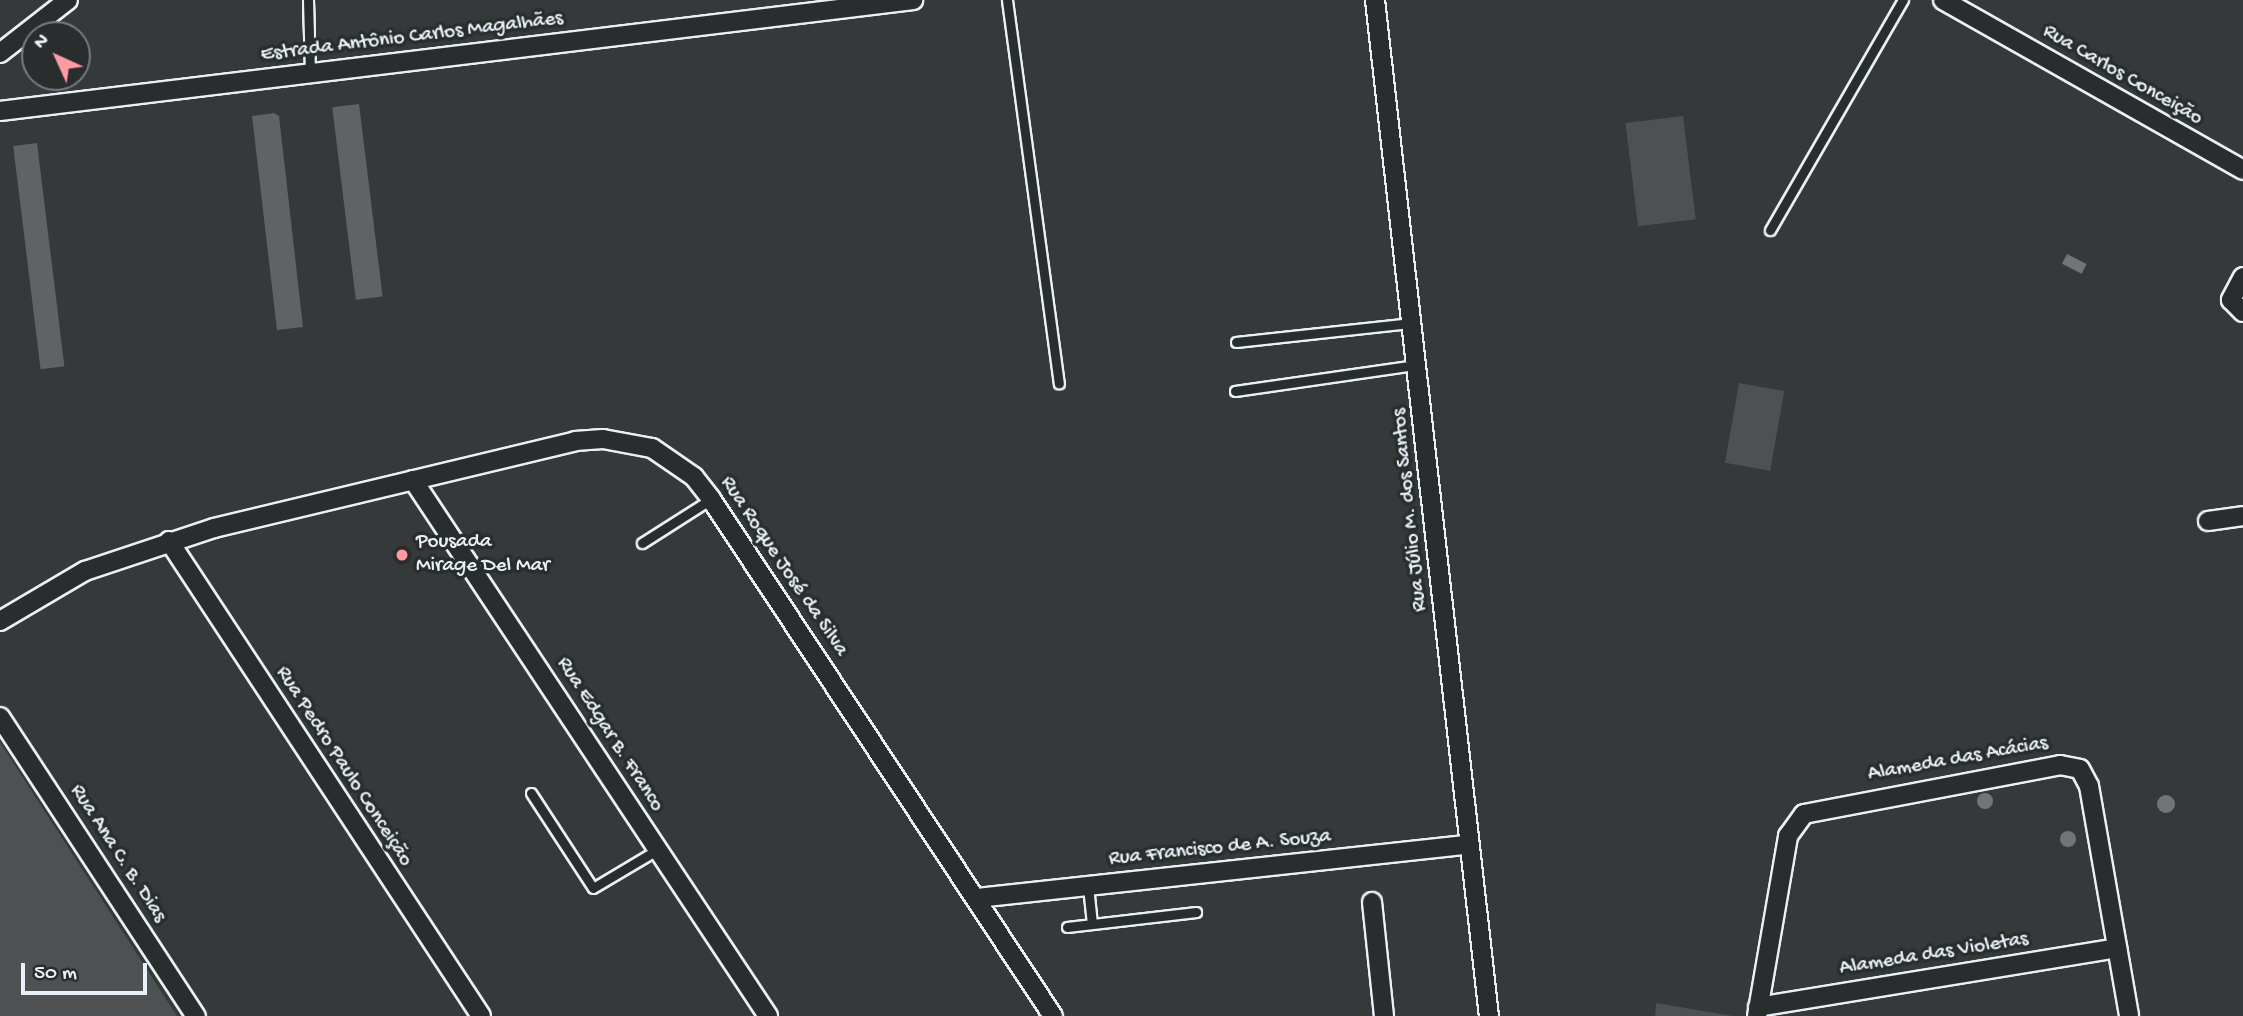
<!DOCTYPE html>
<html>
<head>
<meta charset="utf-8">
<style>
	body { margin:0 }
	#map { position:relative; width:2243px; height:1016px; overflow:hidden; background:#35393a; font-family:"Gochi Hand",sans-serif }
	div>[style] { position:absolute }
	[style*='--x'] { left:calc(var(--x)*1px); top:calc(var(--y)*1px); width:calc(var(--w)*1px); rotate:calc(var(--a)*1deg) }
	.green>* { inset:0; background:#4d5152; transform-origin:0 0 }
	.water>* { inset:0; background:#707579; transform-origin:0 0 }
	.round { border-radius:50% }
	.building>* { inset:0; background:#5f6365; transform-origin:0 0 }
	.roads { filter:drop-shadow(2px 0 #e8f1f8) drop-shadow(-2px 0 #e8f1f8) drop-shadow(0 2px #e8f1f8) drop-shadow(0 -2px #e8f1f8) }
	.service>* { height:9px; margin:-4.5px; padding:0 4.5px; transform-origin:4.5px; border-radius:4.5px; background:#2a2d2e }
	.minor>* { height:18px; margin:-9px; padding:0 9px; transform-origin:9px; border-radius:9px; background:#2a2d2e }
	.dots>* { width:19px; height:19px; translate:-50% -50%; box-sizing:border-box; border:4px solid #2a2d2e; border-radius:50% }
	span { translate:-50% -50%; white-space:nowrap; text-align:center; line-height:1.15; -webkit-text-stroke:7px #2a2d2e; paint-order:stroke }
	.street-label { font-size:21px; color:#e8f1f8 }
	.poi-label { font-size:21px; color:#e8f1f8 }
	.left { translate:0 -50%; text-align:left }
	.north { position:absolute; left:21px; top:21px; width:70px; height:70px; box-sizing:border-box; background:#2a2d2e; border:2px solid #767b7f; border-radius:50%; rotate:315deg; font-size:19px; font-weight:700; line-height:28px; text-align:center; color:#e8f1f8 }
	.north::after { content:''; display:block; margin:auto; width:24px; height:32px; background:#ff9aa2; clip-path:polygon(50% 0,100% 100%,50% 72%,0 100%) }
	.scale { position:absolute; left:21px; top:963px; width:126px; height:32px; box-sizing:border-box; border:4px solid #e8f1f8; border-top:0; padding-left:9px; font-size:21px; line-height:24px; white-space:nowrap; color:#e8f1f8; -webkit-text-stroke:5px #2a2d2e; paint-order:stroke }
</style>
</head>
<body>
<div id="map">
	<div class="green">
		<div style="left:1683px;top:116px;width:104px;height:58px;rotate:83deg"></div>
		<div style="left:1739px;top:383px;width:46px;height:81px;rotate:10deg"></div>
		<div style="clip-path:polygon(0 742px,177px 1016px,0 1016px)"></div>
		<div style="clip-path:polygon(1656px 1003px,1733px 1016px,1655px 1016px)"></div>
	</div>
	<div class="water">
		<div style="left:2067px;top:254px;width:22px;height:11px;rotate:27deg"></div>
		<div class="round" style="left:1977px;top:793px;width:16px;height:16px"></div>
		<div class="round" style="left:2157px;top:795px;width:18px;height:18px"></div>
		<div class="round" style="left:2060px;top:831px;width:16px;height:16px"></div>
	</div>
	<div class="building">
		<div style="left:359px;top:104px;width:194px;height:27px;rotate:83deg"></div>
		<div style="clip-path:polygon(274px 113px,279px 116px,303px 327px,277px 330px,252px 116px)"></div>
		<div style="left:37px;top:143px;width:225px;height:24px;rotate:83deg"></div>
	</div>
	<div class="roads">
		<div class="service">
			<div style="--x:308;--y:0;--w:73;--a:88.4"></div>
			<div style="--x:1007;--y:0;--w:387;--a:82.3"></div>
			<div style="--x:1770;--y:230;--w:266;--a:-60"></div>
			<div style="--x:1236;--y:342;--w:177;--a:-6.2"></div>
			<div style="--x:1235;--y:391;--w:183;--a:-8.2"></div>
			<div style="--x:642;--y:543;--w:82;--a:-32.5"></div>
			<div style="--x:531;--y:793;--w:113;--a:56.9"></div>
			<div style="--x:593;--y:888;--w:74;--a:-30.7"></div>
			<div style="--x:1088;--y:886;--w:38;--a:84"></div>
			<div style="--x:1067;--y:927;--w:130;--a:-6.6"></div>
		</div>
		<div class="minor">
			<div style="--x:1375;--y:0;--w:1022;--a:83.6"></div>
			<div style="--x:1943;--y:0;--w:345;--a:29.5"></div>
			<div style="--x:0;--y:53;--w:86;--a:-37.9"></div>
			<div style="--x:0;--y:111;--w:920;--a:-6.93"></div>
			<div style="--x:2243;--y:277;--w:26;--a:118"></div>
			<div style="--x:2231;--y:300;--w:17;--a:45"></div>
			<div style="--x:413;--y:480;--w:643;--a:56.48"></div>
			<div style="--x:2208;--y:521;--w:35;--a:-8"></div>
			<div style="--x:169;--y:541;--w:568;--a:56.7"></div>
			<div style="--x:0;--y:621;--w:99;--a:-30.5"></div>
			<div style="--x:85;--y:571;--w:136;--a:-18.4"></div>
			<div style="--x:214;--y:528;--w:371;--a:-13.5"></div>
			<div style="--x:575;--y:441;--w:28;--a:-4"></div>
			<div style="--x:603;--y:439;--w:50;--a:10.4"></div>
			<div style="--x:652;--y:448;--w:51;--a:34.6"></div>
			<div style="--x:694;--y:477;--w:28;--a:52"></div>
			<div style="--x:711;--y:499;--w:620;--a:56.52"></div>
			<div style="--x:0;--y:717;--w:358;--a:56.8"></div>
			<div style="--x:977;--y:898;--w:494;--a:-6.2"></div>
			<div style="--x:1372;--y:902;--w:115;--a:84"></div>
			<div style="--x:1758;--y:1007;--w:364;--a:-9.3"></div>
			<div style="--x:1757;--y:1016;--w:183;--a:-80.2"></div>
			<div style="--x:1788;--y:836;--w:27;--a:-54"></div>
			<div style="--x:1804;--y:814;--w:261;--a:-10.8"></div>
			<div style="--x:2060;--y:765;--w:20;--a:11"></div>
			<div style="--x:2080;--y:769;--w:19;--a:62"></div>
			<div style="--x:2089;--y:786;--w:233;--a:80.1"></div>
		</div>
	</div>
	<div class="dots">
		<div style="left:402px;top:555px;background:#ff9aa2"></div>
	</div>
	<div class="street-label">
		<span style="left:412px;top:38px;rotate:-7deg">Estrada Antônio Carlos Magalhães</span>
		<span style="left:2122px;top:76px;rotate:30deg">Rua Carlos Conceição</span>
		<span style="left:1411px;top:510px;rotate:-96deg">Rua Júlio M. dos Santos</span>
		<span style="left:783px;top:567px;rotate:56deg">Rua Roque José da Silva</span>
		<span style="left:609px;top:735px;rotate:57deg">Rua Edgar B. Franco</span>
		<span style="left:1958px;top:760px;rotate:-10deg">Alameda das Acácias</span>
		<span style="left:343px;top:767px;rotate:57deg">Rua Pedro Paulo Conceição</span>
		<span style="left:1220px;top:849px;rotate:-6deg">Rua Francisco de A. Souza</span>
		<span style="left:117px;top:854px;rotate:57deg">Rua Ana C. B. Dias</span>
		<span style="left:1934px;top:955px;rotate:-9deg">Alameda das Violetas</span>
	</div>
	<div class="poi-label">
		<span class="left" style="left:416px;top:555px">Pousada<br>Mirage Del Mar</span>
	</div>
	<div class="north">N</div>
	<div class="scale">50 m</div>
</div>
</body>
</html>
